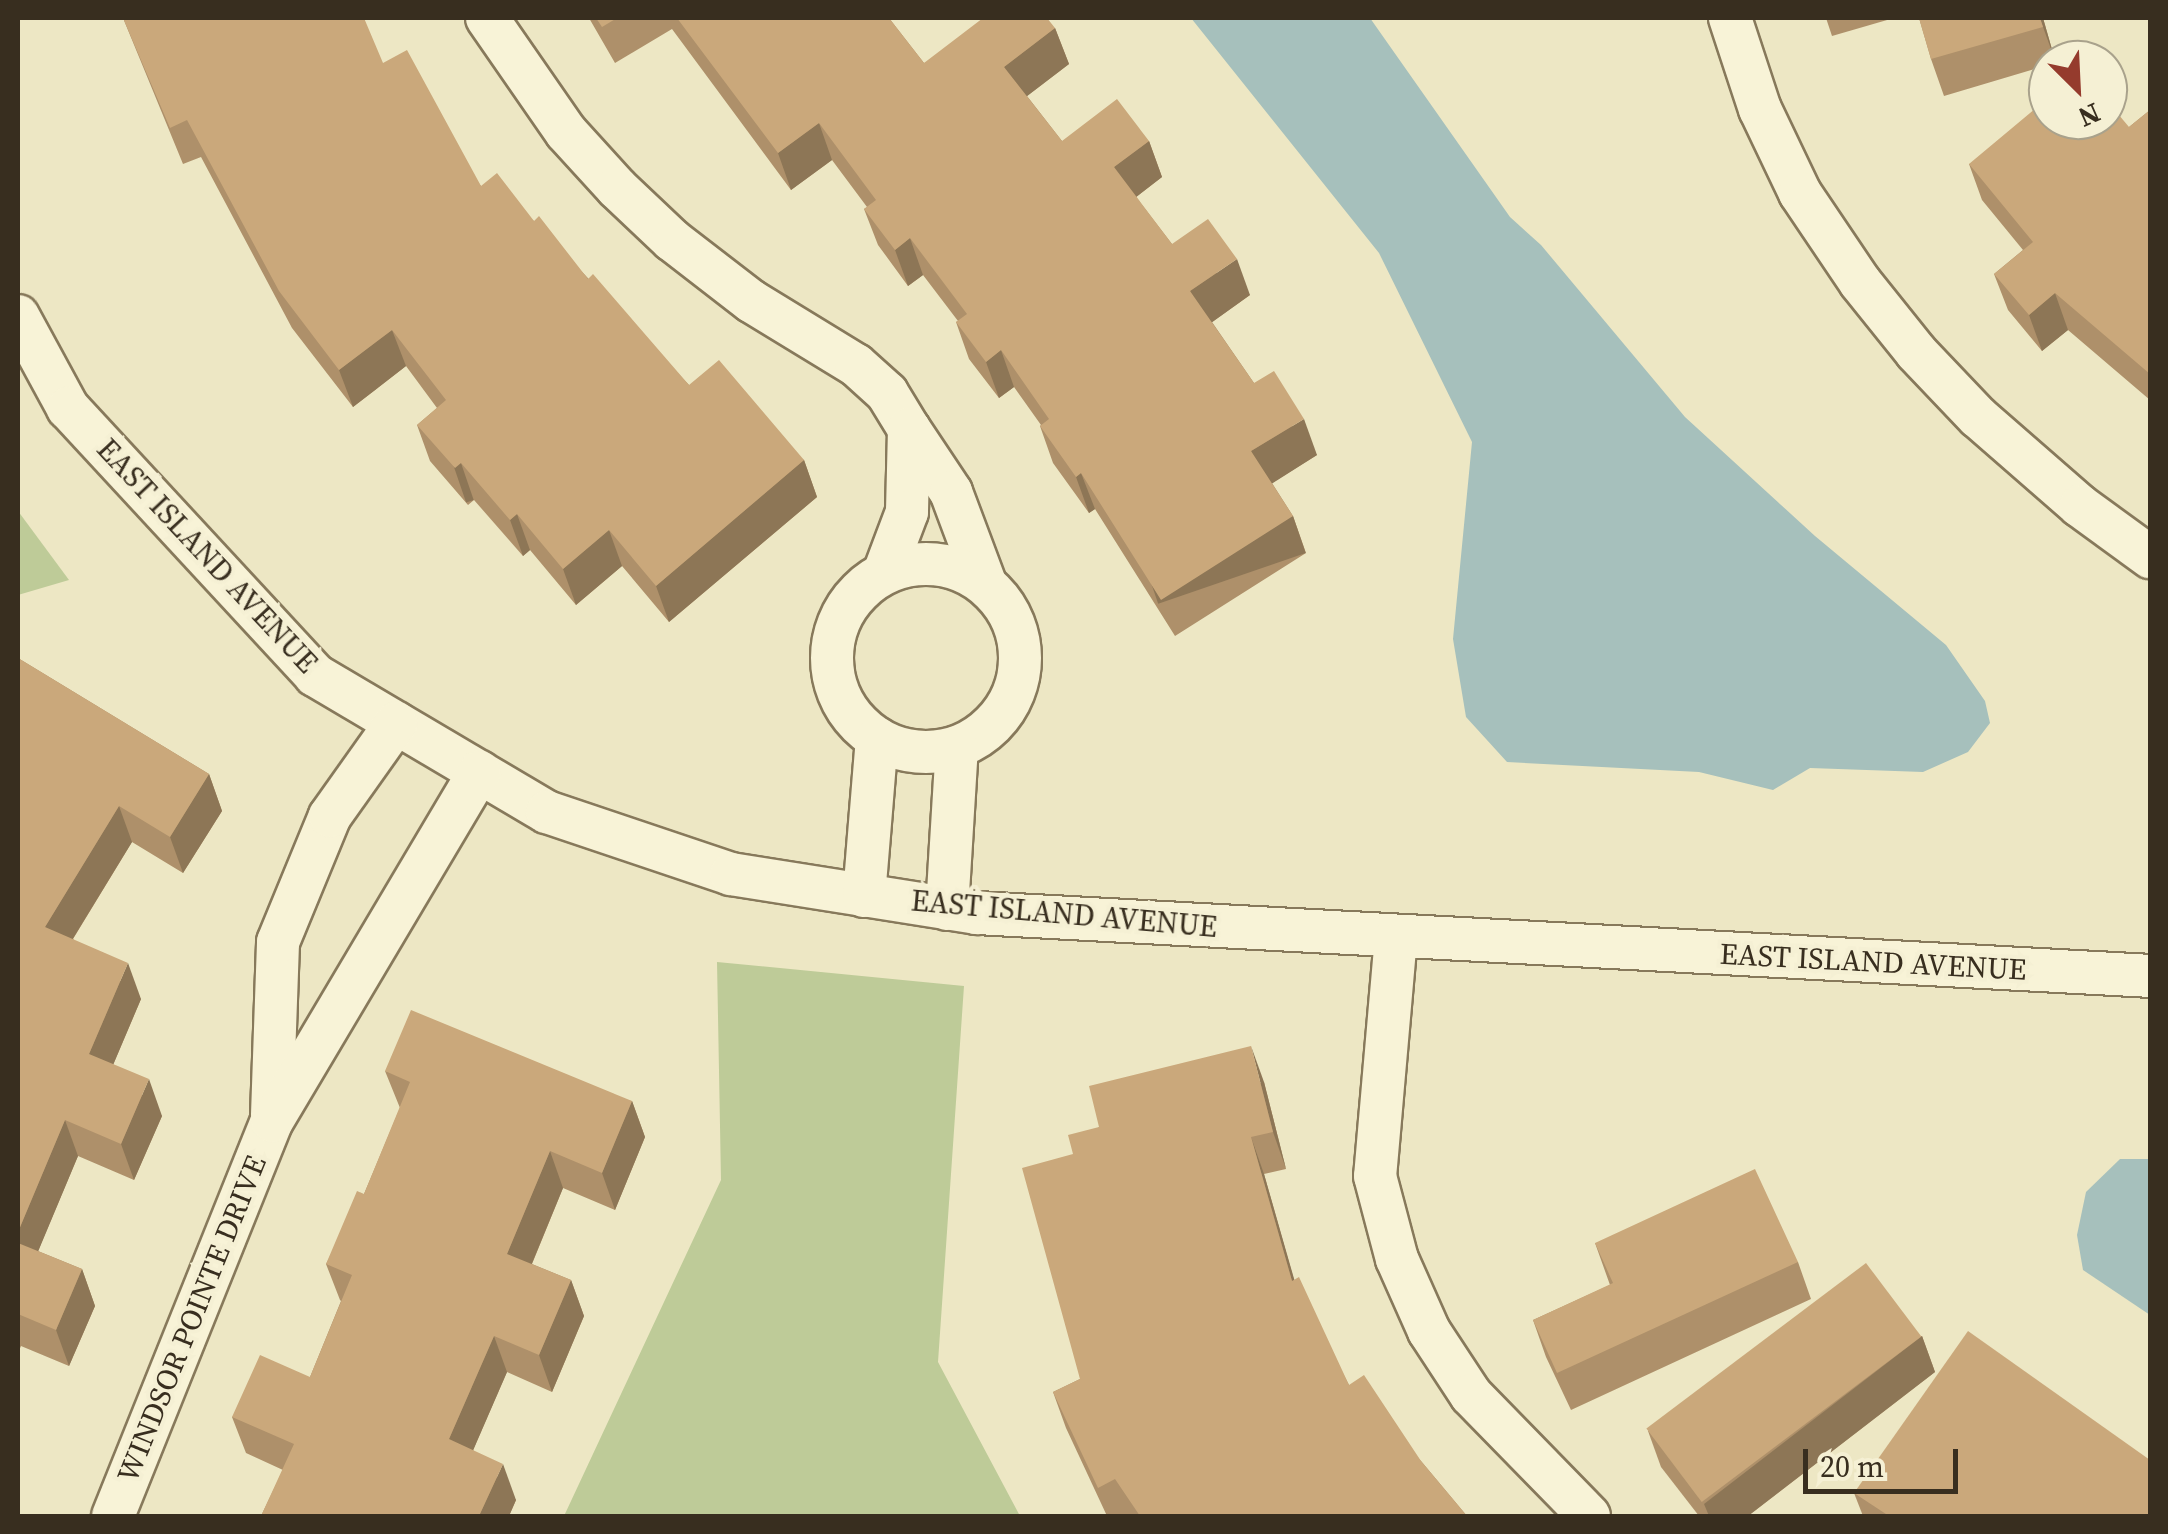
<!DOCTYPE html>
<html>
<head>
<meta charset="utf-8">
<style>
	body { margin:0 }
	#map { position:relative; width:2168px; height:1534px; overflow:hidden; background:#ede7c4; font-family:"Source Serif 4",serif }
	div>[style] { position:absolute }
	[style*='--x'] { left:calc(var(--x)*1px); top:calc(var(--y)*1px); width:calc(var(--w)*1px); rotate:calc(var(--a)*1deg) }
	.green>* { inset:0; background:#becb98 }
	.water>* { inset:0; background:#a6c0bc }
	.roads { filter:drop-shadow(2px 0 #87795b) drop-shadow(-2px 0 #87795b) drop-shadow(0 2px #87795b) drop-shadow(0 -2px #87795b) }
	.minor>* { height:42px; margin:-21px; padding:0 21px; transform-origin:21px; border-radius:21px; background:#f8f3d7 }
	.minor>.ring { margin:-21px; padding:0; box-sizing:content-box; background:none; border:42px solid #f8f3d7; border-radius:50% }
	.wall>* { inset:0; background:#ae906a }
	.shaded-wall>* { inset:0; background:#8d7656; transform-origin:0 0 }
	.building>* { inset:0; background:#caa87b; transform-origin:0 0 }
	span { translate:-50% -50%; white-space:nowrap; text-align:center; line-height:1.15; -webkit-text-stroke:8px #f5f0d4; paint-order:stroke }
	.street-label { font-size:30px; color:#382e1f }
	.frame { position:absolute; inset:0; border:20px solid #382e1f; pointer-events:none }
	.north { position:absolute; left:2028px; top:40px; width:100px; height:100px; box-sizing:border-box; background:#f5f0d4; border:2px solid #a9a28c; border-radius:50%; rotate:156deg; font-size:28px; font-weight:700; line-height:40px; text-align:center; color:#382e1f }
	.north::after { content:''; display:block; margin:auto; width:35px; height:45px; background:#953b2d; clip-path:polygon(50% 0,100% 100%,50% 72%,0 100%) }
	.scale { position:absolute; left:1803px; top:1449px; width:155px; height:45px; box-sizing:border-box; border:5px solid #382e1f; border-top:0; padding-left:12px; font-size:30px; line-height:35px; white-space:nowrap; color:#382e1f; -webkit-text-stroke:8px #f5f0d4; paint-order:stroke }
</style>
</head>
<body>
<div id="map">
	<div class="green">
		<div style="clip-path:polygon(18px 511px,69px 580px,18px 595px)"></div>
		<div style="clip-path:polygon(717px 962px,964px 986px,938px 1362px,1020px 1516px,564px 1516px,721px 1180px)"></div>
	</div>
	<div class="water">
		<div style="clip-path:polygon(1191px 18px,1370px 18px,1510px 217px,1541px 245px,1685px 417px,1815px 536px,1946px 645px,1985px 701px,1990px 723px,1968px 752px,1923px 772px,1810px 768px,1773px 790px,1699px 772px,1507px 762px,1466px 717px,1453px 639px,1472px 442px,1379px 253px)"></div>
		<div style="clip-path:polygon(2120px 1159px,2150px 1159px,2150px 1315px,2083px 1270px,2077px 1235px,2086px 1192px)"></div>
	</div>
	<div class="roads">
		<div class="minor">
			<div style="--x:487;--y:18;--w:139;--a:55.3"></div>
			<div style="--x:566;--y:132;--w:76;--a:47.7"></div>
			<div style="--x:617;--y:188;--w:76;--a:43.4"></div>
			<div style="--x:672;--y:240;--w:100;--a:37.7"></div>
			<div style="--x:751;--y:301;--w:123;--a:31.4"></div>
			<div style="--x:856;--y:365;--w:42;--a:42.1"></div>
			<div style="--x:887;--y:393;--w:42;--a:58.6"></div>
			<div style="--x:909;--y:429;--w:83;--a:91.4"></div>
			<div style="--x:907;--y:512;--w:65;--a:110.7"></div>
			<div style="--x:1730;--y:18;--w:96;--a:71.8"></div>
			<div style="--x:1760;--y:109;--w:93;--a:64.5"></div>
			<div style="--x:1800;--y:193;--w:107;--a:56"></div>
			<div style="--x:1860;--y:282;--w:90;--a:51.3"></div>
			<div style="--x:1916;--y:352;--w:90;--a:46.4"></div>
			<div style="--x:1978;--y:417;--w:135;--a:41.1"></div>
			<div style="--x:2080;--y:506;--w:87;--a:36.1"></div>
			<div style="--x:18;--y:316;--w:105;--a:61.5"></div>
			<div style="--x:68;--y:408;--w:364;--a:47.2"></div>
			<div style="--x:315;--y:675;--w:269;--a:30.6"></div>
			<div style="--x:547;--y:812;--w:194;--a:18.6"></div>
			<div style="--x:731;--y:874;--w:249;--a:9"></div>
			<div style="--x:977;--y:913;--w:1175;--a:3.07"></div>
			<div style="--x:909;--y:429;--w:76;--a:56.3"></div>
			<div style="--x:951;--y:492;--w:97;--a:69.5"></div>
			<div class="ring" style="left:832px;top:564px;width:146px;height:146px"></div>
			<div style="--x:864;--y:896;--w:158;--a:-85.3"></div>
			<div style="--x:947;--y:909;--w:162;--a:-86.5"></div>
			<div style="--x:1396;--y:937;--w:240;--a:95"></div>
			<div style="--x:1375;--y:1176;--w:86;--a:75.2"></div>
			<div style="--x:1397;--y:1259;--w:79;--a:66"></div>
			<div style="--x:1429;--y:1331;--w:77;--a:56.7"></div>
			<div style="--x:1471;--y:1395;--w:169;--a:45.7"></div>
			<div style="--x:272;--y:1115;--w:173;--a:-88"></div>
			<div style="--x:278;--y:942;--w:136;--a:-67.6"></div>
			<div style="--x:330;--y:816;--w:114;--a:-54.6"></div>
			<div style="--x:113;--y:1516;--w:426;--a:-68.1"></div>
			<div style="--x:272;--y:1121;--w:406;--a:-59.3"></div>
		</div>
	</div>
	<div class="wall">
		<div style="clip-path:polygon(123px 18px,383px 63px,481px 186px,534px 221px,689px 385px,804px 460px,817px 497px,669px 622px,622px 566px,576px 605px,530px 550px,523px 556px,474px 500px,468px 505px,430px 461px,417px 425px,437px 408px,406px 366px,353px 407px,292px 328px,201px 157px,183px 164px)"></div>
		<div style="clip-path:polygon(589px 18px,889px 18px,924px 63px,1055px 28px,1069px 64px,1027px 96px,1062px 141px,1149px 141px,1162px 177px,1136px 197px,1172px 244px,1250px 295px,1212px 322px,1254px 383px,1317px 455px,1272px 483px,1293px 516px,1306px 553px,1175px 636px,1095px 509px,1089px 513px,1053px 463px,1040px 426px,1041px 425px,1014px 387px,999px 398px,969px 359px,956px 322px,958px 321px,923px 275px,908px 286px,878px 245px,864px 209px,867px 207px,832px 160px,791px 190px,672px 29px,615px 63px)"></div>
		<div style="clip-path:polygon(1826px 18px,1894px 18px,1832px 36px)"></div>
		<div style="clip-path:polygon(1919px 18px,2043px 18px,2055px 60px,2048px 60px,2048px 65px,1944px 96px,1931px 59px)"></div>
		<div style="clip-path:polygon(2150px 110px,2150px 400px,2068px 330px,2042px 351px,2008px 310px,1994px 274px,2023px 250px,1982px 200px,1969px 164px,2129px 127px)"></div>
		<div style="clip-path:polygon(18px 658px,209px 774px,222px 811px,183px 873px,132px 842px,73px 939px,141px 999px,113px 1065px,162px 1116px,134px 1180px,78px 1156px,38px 1251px,82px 1269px,95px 1306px,69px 1366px,21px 1346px,18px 1353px)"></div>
		<div style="clip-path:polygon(385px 1071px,632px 1101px,645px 1137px,615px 1210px,563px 1188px,532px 1264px,571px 1280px,584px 1316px,552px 1392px,507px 1372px,473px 1450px,516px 1500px,509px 1516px,261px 1516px,283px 1470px,246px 1453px,232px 1417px,310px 1377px,341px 1301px,340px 1300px,326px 1264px,364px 1194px,400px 1108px)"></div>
		<div style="clip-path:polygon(1264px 1082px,1286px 1169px,1264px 1174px,1294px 1280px,1349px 1385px,1421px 1461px,1467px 1516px,1107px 1516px,1066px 1428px,1053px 1392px,1080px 1379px,1073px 1154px,1099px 1127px)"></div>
		<div style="clip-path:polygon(1595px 1243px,1798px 1262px,1811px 1299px,1571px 1410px,1546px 1357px,1533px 1320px,1610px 1285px)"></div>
		<div style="clip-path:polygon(1922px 1336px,1935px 1372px,1748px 1516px,1699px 1516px,1661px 1467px,1648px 1431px)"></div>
		<div style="clip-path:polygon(1854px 1493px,2150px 1516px,1863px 1516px)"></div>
	</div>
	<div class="shaded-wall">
		<div style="clip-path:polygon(2040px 18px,2043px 18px,2055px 60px,2043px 27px)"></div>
		<div style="clip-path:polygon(1055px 28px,1069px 64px,1018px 103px,1004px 67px)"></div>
		<div style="clip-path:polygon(819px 123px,832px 160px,791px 190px,778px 153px)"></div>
		<div style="clip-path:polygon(1149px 141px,1162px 177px,1127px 204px,1114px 167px)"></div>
		<div style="clip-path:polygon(910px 238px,923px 275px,908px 286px,895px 250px)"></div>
		<div style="clip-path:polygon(1237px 259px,1250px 295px,1204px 328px,1190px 291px)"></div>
		<div style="clip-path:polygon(2055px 293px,2068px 330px,2042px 351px,2029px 315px)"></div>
		<div style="clip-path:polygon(392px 330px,406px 366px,353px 407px,339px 370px)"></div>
		<div style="clip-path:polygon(1001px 350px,1014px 387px,999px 398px,986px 362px)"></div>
		<div style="clip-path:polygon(1304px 419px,1317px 455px,1265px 488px,1251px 451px)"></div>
		<div style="clip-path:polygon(804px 460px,817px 497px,669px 622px,656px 586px)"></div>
		<div style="left:461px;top:463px;width:39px;height:8px;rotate:71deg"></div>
		<div style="clip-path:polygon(1081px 473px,1095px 509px,1089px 513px,1076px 477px)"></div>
		<div style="clip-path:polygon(517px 514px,530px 550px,523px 556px,510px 520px)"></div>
		<div style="left:1293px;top:516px;width:39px;height:156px;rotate:71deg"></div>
		<div style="clip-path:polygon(609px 530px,622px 566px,576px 605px,563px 569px)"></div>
		<div style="clip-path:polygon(209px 774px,222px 811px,183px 873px,170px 837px)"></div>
		<div style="clip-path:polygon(119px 806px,132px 842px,58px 963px,45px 927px)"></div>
		<div style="clip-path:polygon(128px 963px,141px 999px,102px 1091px,89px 1054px)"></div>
		<div style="clip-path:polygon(1251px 1046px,1264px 1082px,1286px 1169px,1273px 1132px)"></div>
		<div style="clip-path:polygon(149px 1079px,162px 1116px,134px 1180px,121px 1144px)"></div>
		<div style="clip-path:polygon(632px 1101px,645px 1137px,615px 1210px,602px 1173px)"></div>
		<div style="clip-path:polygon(65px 1120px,78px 1156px,27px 1278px,18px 1252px,18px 1232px)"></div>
		<div style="clip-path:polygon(1251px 1137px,1264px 1174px,1305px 1317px,1292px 1281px)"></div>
		<div style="clip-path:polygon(550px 1151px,563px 1188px,521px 1290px,507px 1254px)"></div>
		<div style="clip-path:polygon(82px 1269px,95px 1306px,69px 1366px,56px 1330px)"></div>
		<div style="clip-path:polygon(571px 1280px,584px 1316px,552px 1392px,539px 1355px)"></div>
		<div style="clip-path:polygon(494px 1336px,507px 1372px,462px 1476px,449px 1439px)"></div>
		<div style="clip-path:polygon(1922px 1336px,1935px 1372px,1748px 1516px,1709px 1516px,1704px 1504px)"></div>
		<div style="clip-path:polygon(503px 1464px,516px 1500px,509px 1516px,479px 1516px)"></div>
	</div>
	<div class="building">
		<div style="clip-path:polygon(123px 18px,364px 18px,383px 63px,407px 50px,481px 186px,497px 173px,534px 221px,539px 216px,588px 279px,593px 274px,689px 385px,719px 360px,804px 460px,656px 586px,609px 530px,563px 569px,517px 514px,510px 520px,461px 463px,455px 468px,417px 425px,446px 400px,392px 330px,339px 370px,279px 291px,187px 120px,170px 128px)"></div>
		<div style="clip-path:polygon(596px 18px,617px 18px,602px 27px)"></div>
		<div style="clip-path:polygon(677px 18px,889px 18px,924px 63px,983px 18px,1047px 18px,1055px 28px,1004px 67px,1062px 141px,1117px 99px,1149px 141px,1114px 167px,1172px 244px,1208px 219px,1237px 259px,1190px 291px,1254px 383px,1274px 371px,1304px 419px,1251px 451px,1293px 516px,1161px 600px,1081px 473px,1076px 477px,1040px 426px,1049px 419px,1001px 350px,986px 362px,956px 322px,967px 314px,910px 238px,895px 250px,864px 209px,876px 200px,819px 123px,778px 153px)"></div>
		<div style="clip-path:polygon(1919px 18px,2040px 18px,2043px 27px,1931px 59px)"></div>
		<div style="clip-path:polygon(2048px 98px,2048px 120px,2108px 120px,2108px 102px,2129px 127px,2150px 110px,2150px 374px,2055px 293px,2029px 315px,1994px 274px,2033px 242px,1969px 164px)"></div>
		<div style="clip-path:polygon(18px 658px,209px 774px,170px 837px,119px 806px,45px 927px,128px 963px,89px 1054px,149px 1079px,121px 1144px,65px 1120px,18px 1232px)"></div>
		<div style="clip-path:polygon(411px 1010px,632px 1101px,602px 1173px,550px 1151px,507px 1254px,571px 1280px,539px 1355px,494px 1336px,449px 1439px,503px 1464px,479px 1516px,431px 1516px,425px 1514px,424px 1516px,261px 1516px,294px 1444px,232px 1417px,260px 1355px,310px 1377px,352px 1275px,326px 1264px,357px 1191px,364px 1194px,410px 1082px,385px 1071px)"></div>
		<div style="clip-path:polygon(1251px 1046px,1273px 1132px,1251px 1137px,1292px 1281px,1299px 1277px,1349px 1385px,1364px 1375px,1421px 1461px,1467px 1516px,1140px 1516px,1115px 1479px,1098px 1488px,1053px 1392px,1080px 1379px,1022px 1168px,1073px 1154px,1068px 1135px,1099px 1127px,1089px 1086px)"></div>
		<div style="clip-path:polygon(1755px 1169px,1798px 1262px,1557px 1373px,1533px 1320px,1613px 1283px,1595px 1243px)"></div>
		<div style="clip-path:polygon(18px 1243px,82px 1269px,56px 1330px,18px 1314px)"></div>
		<div style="left:1866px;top:1263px;width:92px;height:275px;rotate:53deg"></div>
		<div style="clip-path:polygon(1968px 1331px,2150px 1460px,2150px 1516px,1889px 1516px,1854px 1493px)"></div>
	</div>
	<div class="street-label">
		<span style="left:207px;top:556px;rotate:47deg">EAST ISLAND AVENUE</span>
		<span style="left:1064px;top:914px;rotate:5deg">EAST ISLAND AVENUE</span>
		<span style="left:1873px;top:962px;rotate:3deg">EAST ISLAND AVENUE</span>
		<span style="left:192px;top:1319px;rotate:-68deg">WINDSOR POINTE DRIVE</span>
	</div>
	<div class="frame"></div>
	<div class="north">N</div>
	<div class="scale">20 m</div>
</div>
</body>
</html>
